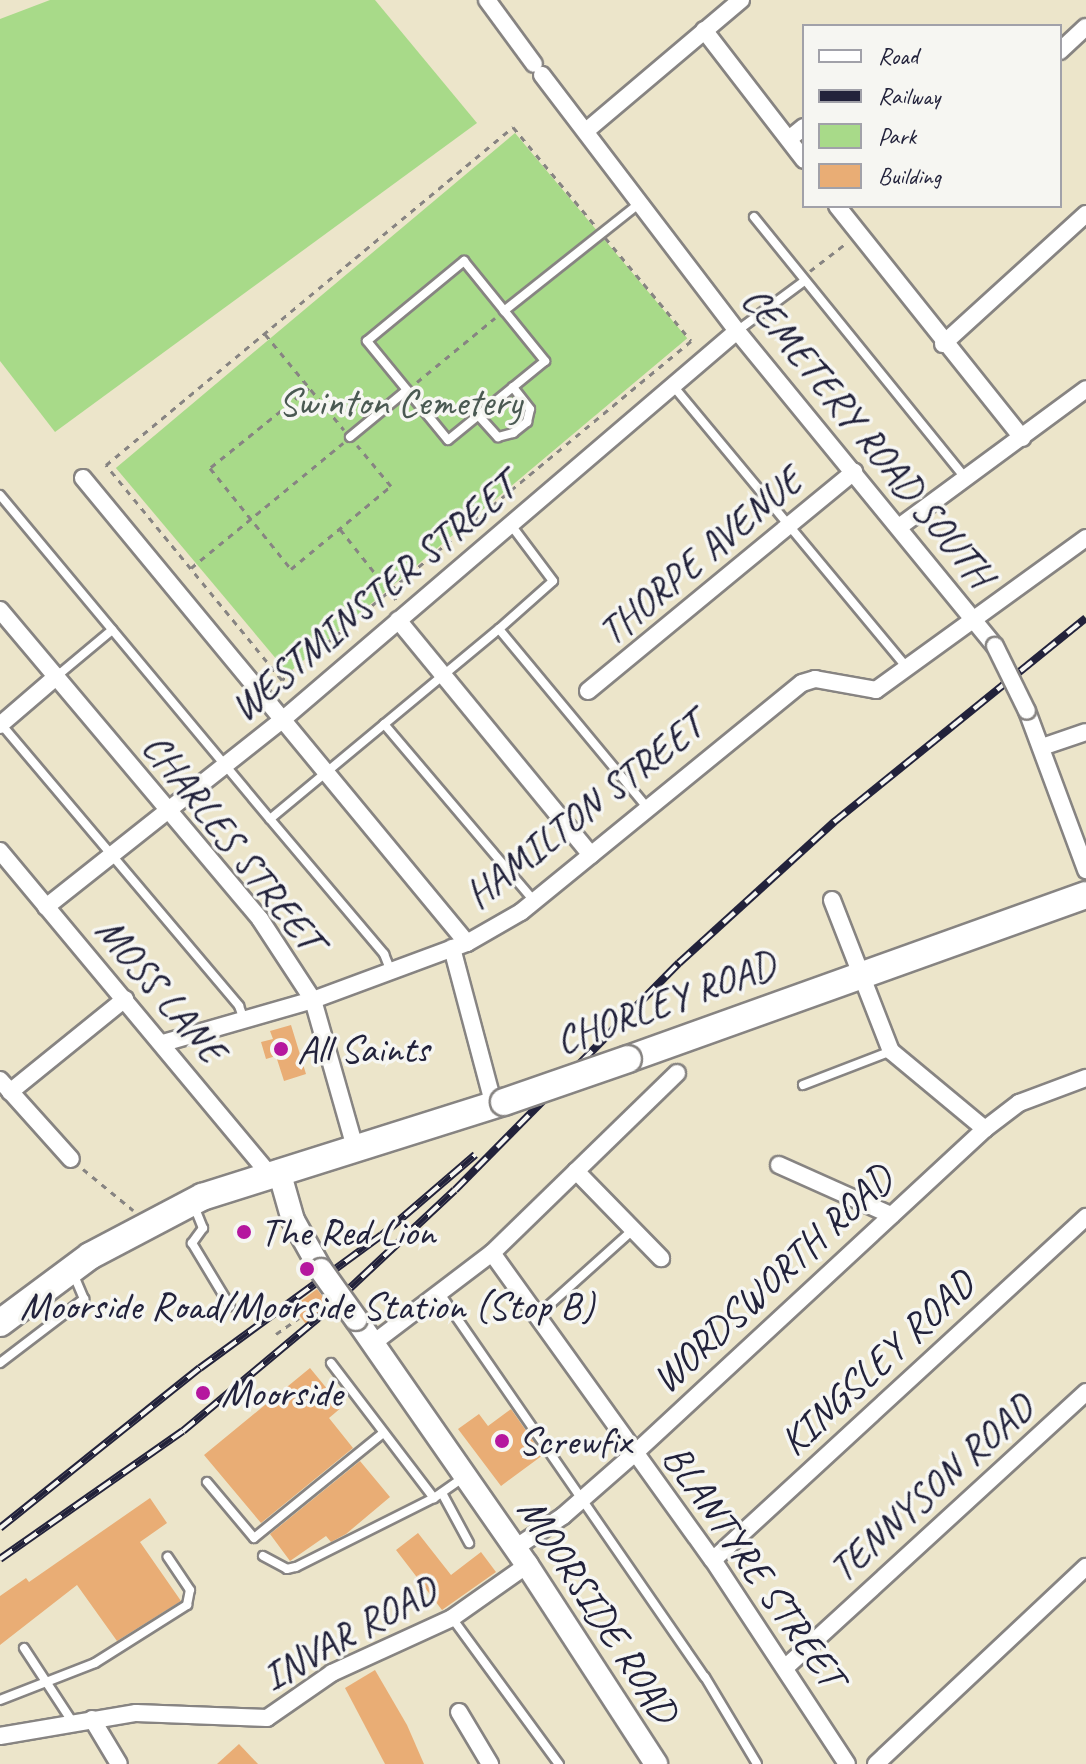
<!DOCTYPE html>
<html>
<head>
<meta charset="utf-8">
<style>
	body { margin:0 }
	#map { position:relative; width:1086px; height:1764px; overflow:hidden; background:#ece5ca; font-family:Caveat,sans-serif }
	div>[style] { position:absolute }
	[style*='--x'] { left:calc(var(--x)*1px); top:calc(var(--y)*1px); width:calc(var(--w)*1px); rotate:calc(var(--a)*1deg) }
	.green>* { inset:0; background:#a8da89; transform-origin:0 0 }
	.building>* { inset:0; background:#e9ad75; transform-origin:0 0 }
	.path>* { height:3px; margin-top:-1.5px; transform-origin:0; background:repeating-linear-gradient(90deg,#878482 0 6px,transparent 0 12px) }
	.roads { filter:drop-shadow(2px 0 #878482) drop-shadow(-2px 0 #878482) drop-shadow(0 2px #878482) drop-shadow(0 -2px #878482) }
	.lane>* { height:8px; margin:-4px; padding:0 4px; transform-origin:4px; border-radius:4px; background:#fff }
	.street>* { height:16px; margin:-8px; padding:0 8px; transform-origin:8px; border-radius:8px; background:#fff }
	.secondary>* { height:22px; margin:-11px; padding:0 11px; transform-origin:11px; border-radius:11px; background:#fff }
	.primary>* { height:26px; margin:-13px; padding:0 13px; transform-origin:13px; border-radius:13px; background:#fff }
	.rail>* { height:8px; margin-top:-4px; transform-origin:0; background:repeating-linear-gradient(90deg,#f6f6f2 0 15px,#22223b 0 30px); box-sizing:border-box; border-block:2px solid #22223b }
	.bridges { filter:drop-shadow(2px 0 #878482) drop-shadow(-2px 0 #878482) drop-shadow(0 2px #878482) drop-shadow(0 -2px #878482) }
	.street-bridge>* { height:16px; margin:-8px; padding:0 8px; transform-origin:8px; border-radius:8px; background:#fff }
	.secondary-bridge>* { height:22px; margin:-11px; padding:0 11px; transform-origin:11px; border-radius:11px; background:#fff }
	.primary-bridge>* { height:26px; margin:-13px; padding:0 13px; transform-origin:13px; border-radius:13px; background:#fff }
	.dots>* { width:22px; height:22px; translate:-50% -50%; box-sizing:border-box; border:4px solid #f6f6f2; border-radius:50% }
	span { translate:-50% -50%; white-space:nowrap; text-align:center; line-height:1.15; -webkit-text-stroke:7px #f6f6f2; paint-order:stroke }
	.park-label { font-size:40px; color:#4a5952 }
	.street-label { font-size:40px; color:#22223b }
	.poi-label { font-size:40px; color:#22223b }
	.left { translate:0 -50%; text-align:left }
	.legend { position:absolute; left:802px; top:24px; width:260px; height:184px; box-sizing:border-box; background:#f6f6f2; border:2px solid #a1a1a9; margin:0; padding:10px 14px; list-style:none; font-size:24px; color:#22223b }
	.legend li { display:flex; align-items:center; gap:16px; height:40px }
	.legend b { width:40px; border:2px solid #a1a1a9 }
</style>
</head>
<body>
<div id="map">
	<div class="green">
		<div style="clip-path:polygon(50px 0,375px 0,477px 123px,55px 432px,0 361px,0 19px)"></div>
		<div style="left:515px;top:133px;width:268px;height:521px;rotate:50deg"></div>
	</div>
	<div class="building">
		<div style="clip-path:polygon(291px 1025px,306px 1074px,284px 1081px,276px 1056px,266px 1059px,261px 1042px,273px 1039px,270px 1031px)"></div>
		<div style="left:317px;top:1289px;width:21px;height:30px;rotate:53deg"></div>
		<div style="clip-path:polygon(310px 1368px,342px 1407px,329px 1418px,353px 1448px,261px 1523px,204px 1455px)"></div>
		<div style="clip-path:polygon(511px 1409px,543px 1455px,501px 1486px,458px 1429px,479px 1414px,488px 1426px)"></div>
		<div style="clip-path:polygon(360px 1461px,390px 1497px,346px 1534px,331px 1542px,326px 1536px,290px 1561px,270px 1534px)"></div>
		<div style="clip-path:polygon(150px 1498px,167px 1523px,140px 1542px,181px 1601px,117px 1641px,77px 1585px,0 1645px,0 1596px,26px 1578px,29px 1582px)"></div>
		<div style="clip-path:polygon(418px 1533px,451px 1575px,481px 1552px,496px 1572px,442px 1610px,396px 1550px)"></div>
		<div style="clip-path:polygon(375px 1670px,407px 1725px,424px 1764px,385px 1764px,345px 1688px)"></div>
		<div style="clip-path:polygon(239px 1744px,258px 1764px,217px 1764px)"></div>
	</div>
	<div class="path">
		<div style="--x:513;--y:127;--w:278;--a:50.2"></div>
		<div style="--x:691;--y:341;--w:531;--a:140.35"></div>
		<div style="--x:282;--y:680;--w:278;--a:-129.3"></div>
		<div style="--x:106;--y:465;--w:529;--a:-39.71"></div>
		<div style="--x:810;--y:271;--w:44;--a:-37.6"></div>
		<div style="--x:265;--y:334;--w:124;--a:50.5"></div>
		<div style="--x:417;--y:382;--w:101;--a:-39.4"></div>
		<div style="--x:309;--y:388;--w:127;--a:141.1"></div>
		<div style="--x:210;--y:468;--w:129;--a:51.3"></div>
		<div style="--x:291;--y:569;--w:130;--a:-39.7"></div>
		<div style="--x:391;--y:486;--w:53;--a:-129.7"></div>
		<div style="--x:340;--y:529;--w:92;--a:51.6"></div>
		<div style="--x:191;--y:568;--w:197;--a:-39.4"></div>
		<div style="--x:83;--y:1169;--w:65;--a:39.4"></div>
		<div style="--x:276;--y:1334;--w:28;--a:-35"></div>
	</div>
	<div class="roads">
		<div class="lane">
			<div style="--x:754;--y:217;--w:336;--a:51"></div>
			<div style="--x:464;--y:261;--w:129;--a:51"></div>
			<div style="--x:545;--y:361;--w:125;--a:140.8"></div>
			<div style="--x:448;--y:440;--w:128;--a:-129.3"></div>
			<div style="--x:367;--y:341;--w:126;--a:-39.5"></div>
			<div style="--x:504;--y:311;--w:175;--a:-38.5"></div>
			<div style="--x:737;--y:331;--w:82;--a:-36.6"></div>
			<div style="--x:674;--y:387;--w:366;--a:50.3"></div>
			<div style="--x:478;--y:415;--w:30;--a:48"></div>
			<div style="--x:498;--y:437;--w:16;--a:-15"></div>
			<div style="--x:513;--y:433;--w:18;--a:-38"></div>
			<div style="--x:527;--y:422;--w:13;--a:-77"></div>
			<div style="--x:530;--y:409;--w:28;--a:-128"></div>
			<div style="--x:350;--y:437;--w:74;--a:-39.5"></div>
			<div style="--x:0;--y:495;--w:422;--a:50.2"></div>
			<div style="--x:270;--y:819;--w:298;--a:-39.7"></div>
			<div style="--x:499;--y:629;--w:231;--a:50.3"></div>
			<div style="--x:499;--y:629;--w:72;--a:-41.6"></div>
			<div style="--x:553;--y:581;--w:70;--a:-126.9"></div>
			<div style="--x:57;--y:676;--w:72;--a:-39.9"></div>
			<div style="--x:1;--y:724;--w:369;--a:49.8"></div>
			<div style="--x:239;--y:1006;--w:15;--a:70"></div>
			<div style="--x:384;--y:724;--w:232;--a:49.7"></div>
			<div style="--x:270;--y:819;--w:177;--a:49.8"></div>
			<div style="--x:384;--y:954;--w:18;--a:68"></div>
			<div style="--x:803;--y:1085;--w:94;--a:-21.1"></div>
			<div style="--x:194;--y:1206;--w:24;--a:68"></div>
			<div style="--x:203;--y:1228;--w:19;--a:126"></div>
			<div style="--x:192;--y:1243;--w:74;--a:58.9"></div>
			<div style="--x:441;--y:1295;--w:464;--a:55.4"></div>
			<div style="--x:705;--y:1677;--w:101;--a:59.1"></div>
			<div style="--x:537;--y:1316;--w:129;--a:-41.9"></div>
			<div style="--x:0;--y:1363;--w:106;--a:-37.3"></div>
			<div style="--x:84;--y:1299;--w:28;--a:-113"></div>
			<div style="--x:331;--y:1363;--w:170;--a:52.7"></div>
			<div style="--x:434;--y:1498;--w:37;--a:-35"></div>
			<div style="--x:207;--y:1482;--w:73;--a:50"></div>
			<div style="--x:254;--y:1538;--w:165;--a:-39.1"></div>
			<div style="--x:442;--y:1493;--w:57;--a:61.6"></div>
			<div style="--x:263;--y:1556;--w:27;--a:28"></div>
			<div style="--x:287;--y:1569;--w:9;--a:-13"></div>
			<div style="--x:296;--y:1567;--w:154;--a:-26.6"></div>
			<div style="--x:452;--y:1618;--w:181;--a:53.8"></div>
			<div style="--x:24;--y:1648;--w:90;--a:56.8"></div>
			<div style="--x:0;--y:1700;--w:102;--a:-21.3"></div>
			<div style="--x:95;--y:1663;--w:109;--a:-32.2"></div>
			<div style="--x:187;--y:1605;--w:15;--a:-79"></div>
			<div style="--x:190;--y:1590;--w:40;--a:-124"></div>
		</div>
		<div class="street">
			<div style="--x:487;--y:0;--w:79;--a:53.7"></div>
			<div style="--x:704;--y:30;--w:164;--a:52.4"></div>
			<div style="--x:1060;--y:51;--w:35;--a:-43"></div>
			<div style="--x:542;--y:75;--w:322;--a:52.7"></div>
			<div style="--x:737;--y:331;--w:407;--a:50.7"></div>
			<div style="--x:586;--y:131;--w:203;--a:-40.2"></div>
			<div style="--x:789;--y:139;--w:19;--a:-39"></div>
			<div style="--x:837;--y:206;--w:297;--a:51.4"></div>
			<div style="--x:943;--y:344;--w:193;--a:-42.3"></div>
			<div style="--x:83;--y:478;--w:603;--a:50.45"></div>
			<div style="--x:899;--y:527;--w:232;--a:-36.4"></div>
			<div style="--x:0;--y:610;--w:404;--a:49.9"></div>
			<div style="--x:260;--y:919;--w:97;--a:56.8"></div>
			<div style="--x:313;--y:1000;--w:153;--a:74.1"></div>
			<div style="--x:398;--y:620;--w:304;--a:50.6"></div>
			<div style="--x:588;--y:691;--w:345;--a:-39.5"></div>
			<div style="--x:1027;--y:711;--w:170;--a:69.6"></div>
			<div style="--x:0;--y:725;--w:75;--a:-40.7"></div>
			<div style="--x:1042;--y:747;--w:46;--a:-18.8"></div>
			<div style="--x:0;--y:851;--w:420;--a:50.2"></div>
			<div style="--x:832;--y:900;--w:162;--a:68.7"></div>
			<div style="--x:891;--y:1051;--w:122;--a:39.7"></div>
			<div style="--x:46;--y:907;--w:300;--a:-38.4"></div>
			<div style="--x:281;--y:721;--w:600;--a:-40.54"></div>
			<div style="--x:452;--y:948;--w:163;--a:75.1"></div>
			<div style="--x:163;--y:1043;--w:156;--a:-16"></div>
			<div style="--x:313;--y:1000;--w:164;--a:-20.3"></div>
			<div style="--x:467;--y:943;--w:62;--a:-29.9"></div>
			<div style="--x:521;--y:912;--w:362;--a:-39.2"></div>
			<div style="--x:802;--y:683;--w:14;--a:-17"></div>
			<div style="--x:815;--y:679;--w:62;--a:10.2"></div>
			<div style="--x:876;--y:690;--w:259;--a:-35.9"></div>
			<div style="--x:0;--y:1080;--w:106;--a:48.1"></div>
			<div style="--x:10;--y:1092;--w:148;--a:-39"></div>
			<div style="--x:779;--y:1165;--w:123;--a:24.1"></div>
			<div style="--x:576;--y:1171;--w:122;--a:45.7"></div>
			<div style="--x:492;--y:1253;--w:378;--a:54.3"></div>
			<div style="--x:713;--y:1560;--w:244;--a:56.7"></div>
			<div style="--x:372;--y:1344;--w:151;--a:-37.2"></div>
			<div style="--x:492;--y:1253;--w:258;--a:-44.2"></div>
			<div style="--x:515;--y:1548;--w:58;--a:-33.7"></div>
			<div style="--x:563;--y:1516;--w:96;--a:-41.2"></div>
			<div style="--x:635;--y:1453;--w:477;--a:-42.8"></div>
			<div style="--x:985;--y:1129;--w:43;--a:-37.4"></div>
			<div style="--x:1019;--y:1103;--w:72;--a:-20.5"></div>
			<div style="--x:713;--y:1560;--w:507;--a:-42.6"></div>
			<div style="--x:786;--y:1667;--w:407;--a:-42.5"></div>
			<div style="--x:459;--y:1712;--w:61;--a:59.2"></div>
			<div style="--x:92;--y:1719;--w:52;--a:59"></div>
			<div style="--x:0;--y:1736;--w:138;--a:-9.6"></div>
			<div style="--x:136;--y:1713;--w:131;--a:2.2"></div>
			<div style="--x:267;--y:1718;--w:79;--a:-34.7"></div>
			<div style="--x:332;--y:1673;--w:132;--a:-24.6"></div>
			<div style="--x:452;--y:1618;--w:92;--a:-35.2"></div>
			<div style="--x:876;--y:1764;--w:288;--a:-43.2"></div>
		</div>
		<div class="secondary">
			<div style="--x:279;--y:1171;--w:51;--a:74.1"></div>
			<div style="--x:293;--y:1220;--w:57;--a:60.8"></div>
			<div style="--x:356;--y:1319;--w:300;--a:55.2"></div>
			<div style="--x:527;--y:1565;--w:237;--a:57"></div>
		</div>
		<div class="primary">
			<div style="--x:628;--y:1059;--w:486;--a:-19.7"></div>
			<div style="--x:0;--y:1323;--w:112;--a:-36.7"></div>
			<div style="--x:90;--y:1256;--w:127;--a:-27.8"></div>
			<div style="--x:202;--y:1197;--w:317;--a:-17.5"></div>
		</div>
	</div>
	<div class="rail">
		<div style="--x:0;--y:1528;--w:256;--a:-38.7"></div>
		<div style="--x:200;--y:1368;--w:225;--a:-36.2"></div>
		<div style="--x:382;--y:1235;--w:123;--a:-40.7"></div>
		<div style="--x:0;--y:1559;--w:223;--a:-35"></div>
		<div style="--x:183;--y:1431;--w:176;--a:-39.9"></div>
		<div style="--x:318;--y:1318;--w:187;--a:-43.1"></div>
		<div style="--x:455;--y:1190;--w:319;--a:-45.4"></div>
		<div style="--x:679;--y:963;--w:210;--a:-42.3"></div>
		<div style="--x:834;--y:822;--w:324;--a:-39"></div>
	</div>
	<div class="bridges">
		<div class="street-bridge">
			<div style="--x:995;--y:646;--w:72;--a:63.8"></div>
		</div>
		<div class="secondary-bridge">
			<div style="--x:321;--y:1270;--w:60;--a:54.5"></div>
		</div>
		<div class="primary-bridge">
			<div style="--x:504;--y:1102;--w:131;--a:-19.1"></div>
		</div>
	</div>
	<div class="dots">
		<div style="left:281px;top:1049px;background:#b5179e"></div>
		<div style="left:244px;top:1232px;background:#b5179e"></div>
		<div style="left:307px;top:1269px;background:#b5179e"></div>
		<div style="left:203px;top:1393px;background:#b5179e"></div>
		<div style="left:502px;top:1441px;background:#b5179e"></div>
	</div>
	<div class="park-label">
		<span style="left:400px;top:402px">Swinton Cemetery</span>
	</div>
	<div class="street-label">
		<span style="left:868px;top:436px;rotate:51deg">CEMETERY ROAD SOUTH</span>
		<span style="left:700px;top:556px;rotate:-40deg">THORPE AVENUE</span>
		<span style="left:373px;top:597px;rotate:-40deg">WESTMINSTER STREET</span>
		<span style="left:584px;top:810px;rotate:-38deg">HAMILTON STREET</span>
		<span style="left:233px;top:842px;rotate:52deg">CHARLES STREET</span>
		<span style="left:161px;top:990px;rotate:50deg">MOSS LANE</span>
		<span style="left:665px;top:1002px;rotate:-20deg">CHORLEY ROAD</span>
		<span style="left:772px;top:1279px;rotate:-43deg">WORDSWORTH ROAD</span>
		<span style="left:877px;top:1363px;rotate:-43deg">KINGSLEY ROAD</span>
		<span style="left:931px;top:1488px;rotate:-42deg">TENNYSON ROAD</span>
		<span style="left:754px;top:1566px;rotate:55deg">BLANTYRE STREET</span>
		<span style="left:598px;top:1610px;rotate:57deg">MOORSIDE ROAD</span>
		<span style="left:349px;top:1633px;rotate:-29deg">INVAR ROAD</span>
	</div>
	<div class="poi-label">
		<span class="left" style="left:297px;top:1049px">All Saints</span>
		<span class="left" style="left:260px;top:1232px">The Red Lion</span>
		<span style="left:307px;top:1306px">Moorside Road/Moorside Station (Stop B)</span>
		<span class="left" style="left:221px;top:1393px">Moorside</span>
		<span class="left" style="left:518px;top:1441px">Screwfix</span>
	</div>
	<ul class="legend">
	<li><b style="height:10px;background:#fff"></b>Road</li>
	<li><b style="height:10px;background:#22223b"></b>Railway</li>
	<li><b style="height:22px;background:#a8da89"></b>Park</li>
	<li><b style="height:22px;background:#e9ad75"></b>Building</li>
	</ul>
</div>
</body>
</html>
